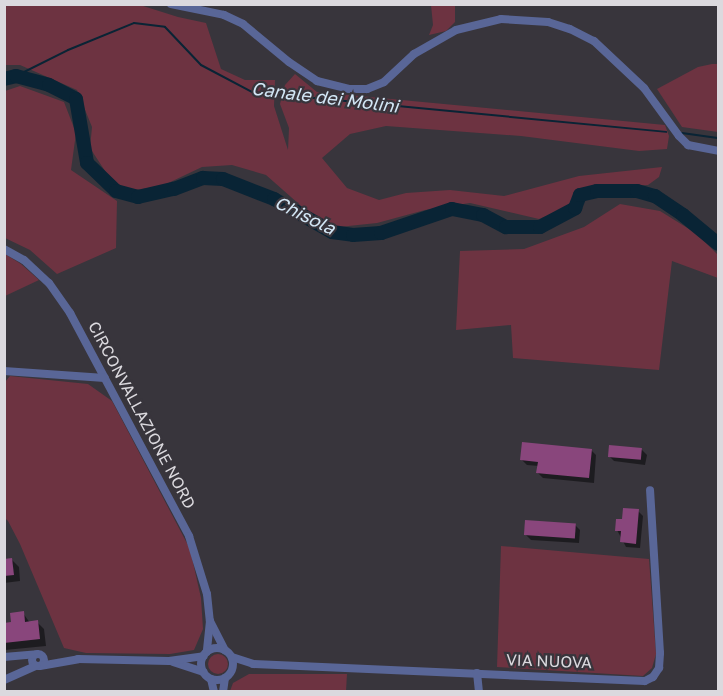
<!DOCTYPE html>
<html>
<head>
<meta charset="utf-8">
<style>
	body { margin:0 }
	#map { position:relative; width:723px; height:696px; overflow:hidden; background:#38353c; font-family:"Golos Text",sans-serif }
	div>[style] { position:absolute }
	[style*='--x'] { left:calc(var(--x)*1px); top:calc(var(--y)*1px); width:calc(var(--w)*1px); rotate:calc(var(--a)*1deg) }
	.green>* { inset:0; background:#6d3341 }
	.round { border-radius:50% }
	.shadow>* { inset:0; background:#0007 }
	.stream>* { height:2px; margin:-1px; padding:0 1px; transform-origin:1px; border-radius:1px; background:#092435 }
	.river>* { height:14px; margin:-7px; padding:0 7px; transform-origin:7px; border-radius:7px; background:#092435 }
	.building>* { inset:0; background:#89467c; transform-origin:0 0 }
	.minor>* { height:8px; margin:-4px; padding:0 4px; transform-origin:4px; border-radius:4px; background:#596697 }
	.minor>.ring { margin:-4px; padding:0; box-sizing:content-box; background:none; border:8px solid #596697; border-radius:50% }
	span { translate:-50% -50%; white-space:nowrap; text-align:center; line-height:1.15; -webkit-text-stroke:4.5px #38353c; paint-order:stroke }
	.street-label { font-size:16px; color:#dbd9de }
	.water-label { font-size:18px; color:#d3e7f6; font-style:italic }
	.frame { position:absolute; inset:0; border:6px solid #dbd9de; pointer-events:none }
</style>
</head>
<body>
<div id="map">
	<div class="green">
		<div style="clip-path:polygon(4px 5px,140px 5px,178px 17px,206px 23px,221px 69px,245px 80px,275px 80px,274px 106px,288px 150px,289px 128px,280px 104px,285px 85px,295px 74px,317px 92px,665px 125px,669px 136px,667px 149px,639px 151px,521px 136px,386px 126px,350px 134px,322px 158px,347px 188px,379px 200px,406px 193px,450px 190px,504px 196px,579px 176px,662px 167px,659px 177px,648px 185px,594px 187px,578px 192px,570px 206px,539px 219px,470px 203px,425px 210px,377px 223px,339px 227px,308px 212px,266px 175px,232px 165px,202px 167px,162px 186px,127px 191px,109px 177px,90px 148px,92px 127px,77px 90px,20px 65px,5px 65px)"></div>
		<div style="clip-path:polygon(431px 5px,455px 5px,455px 22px,446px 31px,429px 35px,433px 25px)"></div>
		<div style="clip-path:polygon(712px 64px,718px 64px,718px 132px,682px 127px,657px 89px,698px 67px)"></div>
		<div style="clip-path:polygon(20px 86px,64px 102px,76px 133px,71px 170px,117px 201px,116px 248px,57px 274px,30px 250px,5px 238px,5px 91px)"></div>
		<div style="clip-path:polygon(620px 204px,660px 211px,697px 234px,718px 255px,718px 278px,672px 261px,659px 370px,513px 358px,511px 325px,456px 330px,460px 251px,524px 249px,584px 227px)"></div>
		<div style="clip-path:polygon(5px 254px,21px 264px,39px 280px,5px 296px)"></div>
		<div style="clip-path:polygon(10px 376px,88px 384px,112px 401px,190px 549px,201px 598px,203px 629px,194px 650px,170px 654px,86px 653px,64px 648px,20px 544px,8px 521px,5px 518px,5px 382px)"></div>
		<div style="clip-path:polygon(501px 546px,649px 559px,656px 654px,652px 668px,643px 676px,497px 667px)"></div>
		<div class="round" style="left:208px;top:654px;width:20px;height:20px"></div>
		<div style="clip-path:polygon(249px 674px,347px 674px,346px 691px,230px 691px,233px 683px)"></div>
	</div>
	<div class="shadow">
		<div style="clip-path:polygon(591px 450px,596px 455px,594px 483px,543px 478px,538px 473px,539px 466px,527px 465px,522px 460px)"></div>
		<div style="clip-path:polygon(642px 450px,647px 455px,645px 465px,614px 461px,609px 456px)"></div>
		<div style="clip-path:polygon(638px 511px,643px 516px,640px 548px,626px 547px,617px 530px,623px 521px)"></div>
		<div style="clip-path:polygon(575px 525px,580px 530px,579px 543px,531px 540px,526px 535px)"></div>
		<div style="clip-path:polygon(4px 560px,12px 560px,19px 567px,20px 581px,4px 583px)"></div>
		<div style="clip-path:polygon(23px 613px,30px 623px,37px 622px,44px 629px,46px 646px,5px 650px,4px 625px,13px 624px)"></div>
	</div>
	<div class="stream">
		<div style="--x:16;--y:76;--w:58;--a:-26.6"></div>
		<div style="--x:68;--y:50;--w:71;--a:-22.2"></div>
		<div style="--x:134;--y:23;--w:31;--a:7"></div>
		<div style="--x:165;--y:27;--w:52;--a:46.5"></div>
		<div style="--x:201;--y:65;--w:58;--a:27.9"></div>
		<div style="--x:252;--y:92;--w:416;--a:5.5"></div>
		<div style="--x:682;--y:133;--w:36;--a:8"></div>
	</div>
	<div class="river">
		<div style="--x:4;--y:79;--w:12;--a:-14"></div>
		<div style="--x:16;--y:76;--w:34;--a:15"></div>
		<div style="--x:49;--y:85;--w:30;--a:27"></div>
		<div style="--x:76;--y:99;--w:65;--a:80.2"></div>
		<div style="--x:87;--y:163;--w:40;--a:44"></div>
		<div style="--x:116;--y:191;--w:23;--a:15"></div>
		<div style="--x:138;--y:197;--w:37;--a:-13"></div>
		<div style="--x:174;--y:189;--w:31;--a:-21"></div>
		<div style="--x:203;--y:178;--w:20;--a:3"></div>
		<div style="--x:223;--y:179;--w:55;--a:21.4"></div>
		<div style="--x:274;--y:199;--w:67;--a:29.6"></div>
		<div style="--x:332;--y:232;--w:21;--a:8"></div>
		<div style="--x:353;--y:235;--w:28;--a:-4"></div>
		<div style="--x:381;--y:233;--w:75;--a:-18.7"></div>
		<div style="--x:452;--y:209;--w:32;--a:11"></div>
		<div style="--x:483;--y:215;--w:26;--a:28"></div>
		<div style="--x:506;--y:227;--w:34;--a:0"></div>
		<div style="--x:540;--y:227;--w:40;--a:-28"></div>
		<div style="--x:575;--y:208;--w:14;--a:-69"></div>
		<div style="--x:580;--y:195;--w:17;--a:-13"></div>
		<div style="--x:597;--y:191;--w:40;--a:0"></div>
		<div style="--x:637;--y:191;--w:19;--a:16"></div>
		<div style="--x:655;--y:196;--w:34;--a:34"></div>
		<div style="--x:683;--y:215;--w:45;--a:39.6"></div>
	</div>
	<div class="building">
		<div style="clip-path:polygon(522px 442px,592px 449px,589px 478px,536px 473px,538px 462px,520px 460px)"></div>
		<div style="left:609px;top:445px;width:33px;height:12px;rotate:5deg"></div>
		<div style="clip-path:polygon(623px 508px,639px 509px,636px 544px,620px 542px,621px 531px,615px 531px,616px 519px,622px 519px)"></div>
		<div style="left:525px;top:520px;width:51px;height:15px;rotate:4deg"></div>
		<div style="clip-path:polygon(12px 558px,14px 575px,4px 576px,4px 559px)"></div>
		<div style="clip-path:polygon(24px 611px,25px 622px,38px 620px,40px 639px,4px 643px,4px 623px,11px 622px,10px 613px)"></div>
	</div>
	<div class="minor">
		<div style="--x:171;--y:4;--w:54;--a:11.7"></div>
		<div style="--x:224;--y:15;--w:21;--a:25"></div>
		<div style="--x:243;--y:24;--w:60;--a:39.6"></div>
		<div style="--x:289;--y:62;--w:34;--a:34"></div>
		<div style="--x:317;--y:81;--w:33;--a:14"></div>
		<div style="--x:349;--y:89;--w:18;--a:0"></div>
		<div style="--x:367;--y:89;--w:18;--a:-22"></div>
		<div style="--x:384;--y:82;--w:41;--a:-43"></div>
		<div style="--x:414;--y:54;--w:48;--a:-29.7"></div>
		<div style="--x:456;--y:30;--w:46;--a:-13.7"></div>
		<div style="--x:501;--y:19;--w:47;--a:3.7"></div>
		<div style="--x:548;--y:22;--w:23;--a:18"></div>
		<div style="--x:570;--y:29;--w:27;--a:27"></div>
		<div style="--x:594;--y:41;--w:69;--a:43.2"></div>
		<div style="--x:644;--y:88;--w:59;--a:53.9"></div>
		<div style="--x:679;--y:136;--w:13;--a:45"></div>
		<div style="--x:688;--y:145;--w:31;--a:11"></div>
		<div style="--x:4;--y:249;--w:23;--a:29"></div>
		<div style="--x:24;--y:260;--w:34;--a:43"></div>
		<div style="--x:49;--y:283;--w:37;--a:55"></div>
		<div style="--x:70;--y:313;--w:253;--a:61.9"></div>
		<div style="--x:189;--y:536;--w:61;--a:72.8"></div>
		<div style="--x:207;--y:594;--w:27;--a:84"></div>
		<div style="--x:210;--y:621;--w:31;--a:96"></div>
		<div style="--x:4;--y:371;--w:101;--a:4"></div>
		<div style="--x:210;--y:621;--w:33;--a:63"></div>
		<div class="ring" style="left:201px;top:648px;width:24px;height:24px"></div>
		<div class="ring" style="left:32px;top:654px;width:4px;height:4px"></div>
		<div style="--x:4;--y:657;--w:33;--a:-5"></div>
		<div style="--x:232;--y:657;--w:22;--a:18"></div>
		<div style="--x:253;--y:664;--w:392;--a:2.5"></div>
		<div style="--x:645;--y:681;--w:9;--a:-27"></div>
		<div style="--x:653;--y:677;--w:11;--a:-56"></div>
		<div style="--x:659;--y:668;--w:15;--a:-86"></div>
		<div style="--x:660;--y:653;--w:163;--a:-93.5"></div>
		<div style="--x:173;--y:662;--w:32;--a:18"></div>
		<div style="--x:40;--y:666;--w:39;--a:-10"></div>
		<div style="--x:78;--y:659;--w:91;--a:1.3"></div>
		<div style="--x:169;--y:661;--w:35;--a:-8"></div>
		<div style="--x:477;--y:673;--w:19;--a:84"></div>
		<div style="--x:211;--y:679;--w:13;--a:77"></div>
		<div style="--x:4;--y:680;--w:35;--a:-24"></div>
		<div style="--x:223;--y:692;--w:14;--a:-82"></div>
	</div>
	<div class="street-label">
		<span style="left:142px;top:415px;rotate:62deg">CIRCONVALLAZIONE NORD</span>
		<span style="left:549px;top:661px;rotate:2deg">VIA NUOVA</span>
	</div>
	<div class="water-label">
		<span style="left:325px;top:97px;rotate:7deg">Canale dei Molini</span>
		<span style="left:305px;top:215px;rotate:26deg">Chisola</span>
	</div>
	<div class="frame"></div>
</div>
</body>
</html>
